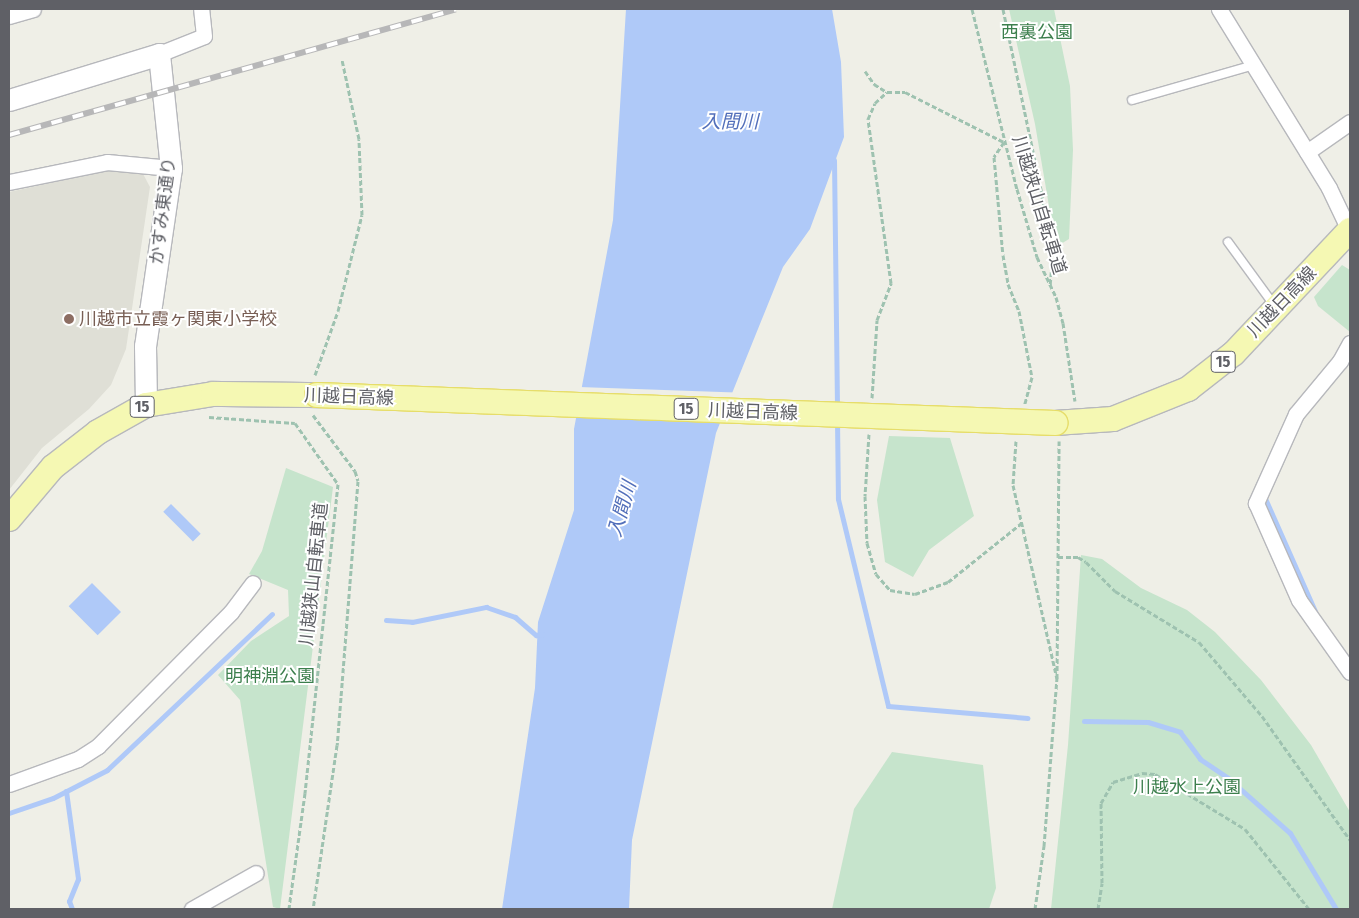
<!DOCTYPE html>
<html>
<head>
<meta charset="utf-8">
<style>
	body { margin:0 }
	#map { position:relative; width:1359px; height:918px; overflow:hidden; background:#efefe7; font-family:"Fira Sans Condensed","Noto Sans JP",sans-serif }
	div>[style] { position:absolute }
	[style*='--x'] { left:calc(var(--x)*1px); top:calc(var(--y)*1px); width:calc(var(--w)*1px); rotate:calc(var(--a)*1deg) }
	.education>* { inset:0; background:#dfdfd6 }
	.green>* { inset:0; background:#c6e4cc }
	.water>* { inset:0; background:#afc9f8; transform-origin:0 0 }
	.pier>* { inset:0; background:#efefe7; transform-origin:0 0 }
	.stream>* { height:5px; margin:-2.5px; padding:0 2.5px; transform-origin:2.5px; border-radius:2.5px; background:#afc9f8 }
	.path>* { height:3px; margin-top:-1.5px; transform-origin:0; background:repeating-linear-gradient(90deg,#9ec2b0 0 5px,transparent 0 7.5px) }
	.roads { filter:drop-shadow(1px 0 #b7b8bc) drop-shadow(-1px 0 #b7b8bc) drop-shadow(0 1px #b7b8bc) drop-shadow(0 -1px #b7b8bc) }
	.lane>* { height:8px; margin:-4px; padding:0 4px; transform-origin:4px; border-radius:4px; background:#fff }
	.street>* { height:15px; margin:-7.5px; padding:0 7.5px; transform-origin:7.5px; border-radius:7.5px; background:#fff }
	.secondary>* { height:21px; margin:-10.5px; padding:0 10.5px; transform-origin:10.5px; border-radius:10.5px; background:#fff }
	.primary>* { height:24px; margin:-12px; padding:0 12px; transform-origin:12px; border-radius:12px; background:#f5f8b3 }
	.rail>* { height:5.5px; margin-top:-2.75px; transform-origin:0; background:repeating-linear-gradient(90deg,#fff 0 11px,#b7b7b8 0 22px); box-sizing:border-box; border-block:1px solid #b7b7b8 }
	.bridges { filter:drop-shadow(1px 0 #e6dd6a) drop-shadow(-1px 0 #e6dd6a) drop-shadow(0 1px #e6dd6a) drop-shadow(0 -1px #e6dd6a) }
	.primary-bridge>* { height:24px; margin:-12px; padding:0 12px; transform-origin:12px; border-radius:12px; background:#f5f8b3 }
	.dots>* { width:14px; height:14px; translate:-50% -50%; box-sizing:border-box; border:2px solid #fff; border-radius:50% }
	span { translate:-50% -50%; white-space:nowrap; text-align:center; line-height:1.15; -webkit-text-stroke:4px #fff; paint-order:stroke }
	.shield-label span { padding:1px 4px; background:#fff; border:1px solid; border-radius:4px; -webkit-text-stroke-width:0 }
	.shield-label { font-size:16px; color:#5f6066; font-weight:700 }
	.park-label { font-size:18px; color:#3c7f4d }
	.street-label { font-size:18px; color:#5f6066 }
	.education-label { font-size:18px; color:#785e54 }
	.left { translate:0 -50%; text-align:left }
	.water-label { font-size:19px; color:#526fba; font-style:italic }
	.frame { position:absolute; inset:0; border:10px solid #5f6066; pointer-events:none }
</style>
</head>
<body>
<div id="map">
	<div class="education">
		<div style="clip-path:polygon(115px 169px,142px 172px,150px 187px,126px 349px,111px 385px,89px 409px,42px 448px,9px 490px,9px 192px)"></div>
	</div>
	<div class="green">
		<div style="clip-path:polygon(1009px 9px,1054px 9px,1070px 86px,1073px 150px,1069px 239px,1056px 247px,1035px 124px)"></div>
		<div style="clip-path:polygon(1342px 265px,1350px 270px,1350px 332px,1318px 306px,1314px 297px)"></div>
		<div style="clip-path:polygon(889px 436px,950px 438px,974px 516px,929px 550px,913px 577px,885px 562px,877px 500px)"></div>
		<div style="clip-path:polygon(286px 468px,333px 487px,280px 909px,273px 907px,240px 700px,218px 675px,251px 641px,289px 616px,288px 590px,249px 574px,262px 551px)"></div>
		<div style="clip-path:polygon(1081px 555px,1102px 559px,1141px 588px,1187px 610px,1215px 632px,1261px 680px,1311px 745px,1350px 812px,1350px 909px,1051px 909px,1068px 745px)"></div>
		<div style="clip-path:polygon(892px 752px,983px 765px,996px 888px,989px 909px,832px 909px,854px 809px)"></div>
	</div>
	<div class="water">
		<div style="clip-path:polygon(626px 9px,832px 9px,841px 62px,844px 137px,810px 229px,783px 267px,716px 433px,632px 840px,629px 909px,502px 909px,535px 688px,538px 622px,574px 510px,574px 429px,613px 220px)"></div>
		<div style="left:171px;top:504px;width:42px;height:11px;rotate:45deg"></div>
		<div style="left:92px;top:583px;width:41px;height:33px;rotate:45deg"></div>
	</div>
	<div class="pier">
		<div style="left:579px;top:387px;width:156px;height:28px;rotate:2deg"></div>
	</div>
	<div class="stream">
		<div style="--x:834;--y:160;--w:249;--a:89.3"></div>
		<div style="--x:837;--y:420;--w:79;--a:89.3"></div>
		<div style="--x:838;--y:499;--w:213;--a:76.4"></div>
		<div style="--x:888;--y:706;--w:140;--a:4.9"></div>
		<div style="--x:1264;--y:496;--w:126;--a:66.1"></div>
		<div style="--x:386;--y:620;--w:26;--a:4"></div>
		<div style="--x:412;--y:622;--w:76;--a:-11.5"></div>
		<div style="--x:486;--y:607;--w:31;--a:19"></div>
		<div style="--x:515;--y:617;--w:28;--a:41"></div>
		<div style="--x:536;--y:635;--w:7;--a:-8"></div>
		<div style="--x:1084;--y:721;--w:64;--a:0.9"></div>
		<div style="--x:1148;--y:722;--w:34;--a:17"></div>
		<div style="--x:1180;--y:732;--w:34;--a:53"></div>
		<div style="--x:1200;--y:759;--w:34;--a:34"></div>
		<div style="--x:1228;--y:778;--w:83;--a:41.6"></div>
		<div style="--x:1290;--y:833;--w:89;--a:58.8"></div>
		<div style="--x:66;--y:791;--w:89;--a:82.2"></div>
		<div style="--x:78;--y:879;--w:24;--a:112"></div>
		<div style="--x:69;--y:901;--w:9;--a:69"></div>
		<div style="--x:9;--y:813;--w:46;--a:-18.8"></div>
		<div style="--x:53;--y:798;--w:61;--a:-27.4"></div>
		<div style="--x:107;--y:770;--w:227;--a:-43.4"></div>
	</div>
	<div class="path">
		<div style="--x:972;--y:9;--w:186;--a:76"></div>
		<div style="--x:1017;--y:189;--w:71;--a:73.6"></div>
		<div style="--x:1037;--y:257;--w:44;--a:64.6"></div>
		<div style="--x:1056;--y:297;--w:27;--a:75"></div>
		<div style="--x:1063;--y:323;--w:79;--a:81.3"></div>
		<div style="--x:1003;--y:9;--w:184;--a:78.1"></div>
		<div style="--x:1041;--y:189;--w:76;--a:81.7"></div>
		<div style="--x:1052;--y:264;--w:22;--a:95"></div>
		<div style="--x:865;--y:71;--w:16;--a:55"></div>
		<div style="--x:874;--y:84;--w:15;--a:32"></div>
		<div style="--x:315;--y:375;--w:68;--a:-70.2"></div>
		<div style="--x:338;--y:311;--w:99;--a:-76"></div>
		<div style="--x:362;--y:215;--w:76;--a:-92.3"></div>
		<div style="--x:359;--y:139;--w:81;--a:-102.1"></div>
		<div style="--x:872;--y:398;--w:78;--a:-86.3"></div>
		<div style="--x:877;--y:320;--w:40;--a:-69"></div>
		<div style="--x:891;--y:283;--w:166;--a:-98"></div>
		<div style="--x:868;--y:119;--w:17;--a:-66"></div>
		<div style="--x:875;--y:103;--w:16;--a:-43"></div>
		<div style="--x:887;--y:92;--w:18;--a:0"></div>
		<div style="--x:905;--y:92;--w:111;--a:26.8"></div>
		<div style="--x:1004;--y:142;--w:18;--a:124"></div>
		<div style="--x:994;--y:157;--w:98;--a:84.8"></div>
		<div style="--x:1003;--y:255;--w:29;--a:80"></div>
		<div style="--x:1008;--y:284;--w:29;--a:68"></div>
		<div style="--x:1019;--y:311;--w:67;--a:78.9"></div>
		<div style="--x:1032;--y:377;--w:28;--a:105"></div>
		<div style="--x:313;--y:415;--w:70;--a:53.1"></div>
		<div style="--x:355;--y:471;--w:10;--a:73"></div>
		<div style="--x:358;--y:481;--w:265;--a:94.5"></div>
		<div style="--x:337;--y:745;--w:166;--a:98.3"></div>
		<div style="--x:209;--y:417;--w:86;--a:4"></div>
		<div style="--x:295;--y:423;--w:75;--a:54.8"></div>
		<div style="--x:338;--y:484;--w:311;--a:96.1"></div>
		<div style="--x:305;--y:793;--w:117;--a:97.9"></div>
		<div style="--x:869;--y:434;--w:62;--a:93.7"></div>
		<div style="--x:865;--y:496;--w:47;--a:87.6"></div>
		<div style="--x:867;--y:543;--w:32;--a:74"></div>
		<div style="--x:876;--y:574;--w:21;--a:49"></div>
		<div style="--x:890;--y:590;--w:25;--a:9"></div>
		<div style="--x:915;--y:594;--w:35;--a:-20"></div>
		<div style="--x:948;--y:582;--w:96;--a:-38.7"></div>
		<div style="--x:1016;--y:441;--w:44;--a:93.9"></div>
		<div style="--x:1013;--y:485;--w:198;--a:77.2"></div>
		<div style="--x:1058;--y:557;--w:20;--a:0"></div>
		<div style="--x:1078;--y:557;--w:9;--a:32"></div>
		<div style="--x:1086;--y:562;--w:41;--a:45"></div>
		<div style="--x:1115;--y:591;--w:98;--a:31.3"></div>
		<div style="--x:1199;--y:642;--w:97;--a:49.6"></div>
		<div style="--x:1262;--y:716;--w:152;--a:54.6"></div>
		<div style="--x:1035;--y:909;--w:64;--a:-81.9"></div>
		<div style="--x:1044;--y:846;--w:169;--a:-85.6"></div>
		<div style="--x:1057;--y:678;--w:237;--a:-89.5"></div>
		<div style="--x:1098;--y:909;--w:26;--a:-81"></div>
		<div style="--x:1102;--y:883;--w:80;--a:-90.7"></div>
		<div style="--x:1101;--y:803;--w:24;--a:-60"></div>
		<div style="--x:1113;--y:782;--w:30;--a:-17"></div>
		<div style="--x:1142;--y:773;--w:13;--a:4"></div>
		<div style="--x:1155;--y:774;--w:105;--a:31.4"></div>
		<div style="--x:1245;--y:829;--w:102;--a:51.3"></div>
	</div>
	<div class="roads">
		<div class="lane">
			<div style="--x:1132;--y:100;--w:127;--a:-16"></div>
			<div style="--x:1228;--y:242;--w:78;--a:53.9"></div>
		</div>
		<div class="street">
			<div style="--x:1219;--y:9;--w:210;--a:58.4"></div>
			<div style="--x:1329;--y:188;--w:49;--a:64.5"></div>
			<div style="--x:9;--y:16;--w:25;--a:-16"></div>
			<div style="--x:159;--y:54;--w:48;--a:-21.8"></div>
			<div style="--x:204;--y:36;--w:27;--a:-96"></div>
			<div style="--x:1307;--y:152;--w:52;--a:-34.9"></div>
			<div style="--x:9;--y:182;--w:100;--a:-11.5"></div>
			<div style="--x:107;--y:162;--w:64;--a:5.4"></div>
			<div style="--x:1350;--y:343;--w:21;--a:119"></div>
			<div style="--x:1340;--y:361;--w:69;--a:129.7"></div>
			<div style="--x:1296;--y:414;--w:98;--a:114.2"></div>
			<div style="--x:1256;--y:503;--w:106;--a:66.1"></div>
			<div style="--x:1299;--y:600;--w:88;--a:54.7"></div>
			<div style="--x:9;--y:784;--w:73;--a:-19.9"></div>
			<div style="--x:78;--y:759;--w:24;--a:-33"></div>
			<div style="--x:98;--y:746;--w:189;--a:-45.2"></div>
			<div style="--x:231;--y:612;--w:36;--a:-53"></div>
			<div style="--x:192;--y:909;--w:73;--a:-29.4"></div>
		</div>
		<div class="secondary">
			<div style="--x:9;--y:100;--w:157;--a:-17"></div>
			<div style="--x:159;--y:54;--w:115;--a:84"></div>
			<div style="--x:171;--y:168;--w:180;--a:98.3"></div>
			<div style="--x:145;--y:346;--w:59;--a:89"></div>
		</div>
		<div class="primary">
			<div style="--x:1055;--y:423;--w:58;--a:-3.9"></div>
			<div style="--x:1113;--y:419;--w:81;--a:-21.8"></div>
			<div style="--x:1188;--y:389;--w:58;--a:-38"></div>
			<div style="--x:1234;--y:353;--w:169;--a:-46.7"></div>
			<div style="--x:9;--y:519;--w:68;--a:-49.8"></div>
			<div style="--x:53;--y:467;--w:57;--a:-37.9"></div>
			<div style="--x:98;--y:432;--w:55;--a:-29.4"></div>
			<div style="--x:146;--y:405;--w:68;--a:-9.3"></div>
			<div style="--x:213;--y:394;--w:104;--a:0.6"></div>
		</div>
	</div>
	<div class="rail">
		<div style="--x:9;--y:135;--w:464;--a:-15.7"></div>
	</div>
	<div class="bridges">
		<div class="primary-bridge">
			<div style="--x:317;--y:395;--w:739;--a:2.17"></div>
		</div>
	</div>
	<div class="dots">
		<div style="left:69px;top:319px;background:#8d6e63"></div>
	</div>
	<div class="shield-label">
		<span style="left:1223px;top:362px">15</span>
		<span style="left:142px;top:407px">15</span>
		<span style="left:686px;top:409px">15</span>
	</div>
	<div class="park-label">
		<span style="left:1037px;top:32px">西裏公園</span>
		<span style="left:270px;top:676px">明神淵公園</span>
		<span style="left:1187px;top:787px">川越水上公園</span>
	</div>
	<div class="street-label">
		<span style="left:1039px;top:205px;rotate:73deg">川越狭山自転車道</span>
		<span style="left:163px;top:211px;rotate:-83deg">かすみ東通り</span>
		<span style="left:1282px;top:302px;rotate:-46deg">川越日高線</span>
		<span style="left:349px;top:397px;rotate:2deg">川越日高線</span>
		<span style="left:753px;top:412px;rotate:2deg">川越日高線</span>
		<span style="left:314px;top:574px;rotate:-84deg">川越狭山自転車道</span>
	</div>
	<div class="education-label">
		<span class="left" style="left:79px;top:319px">川越市立霞ヶ関東小学校</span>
	</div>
	<div class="water-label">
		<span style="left:730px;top:122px">入間川</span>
		<span style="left:622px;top:509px;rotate:-74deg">入間川</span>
	</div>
	<div class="frame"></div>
</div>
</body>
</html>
